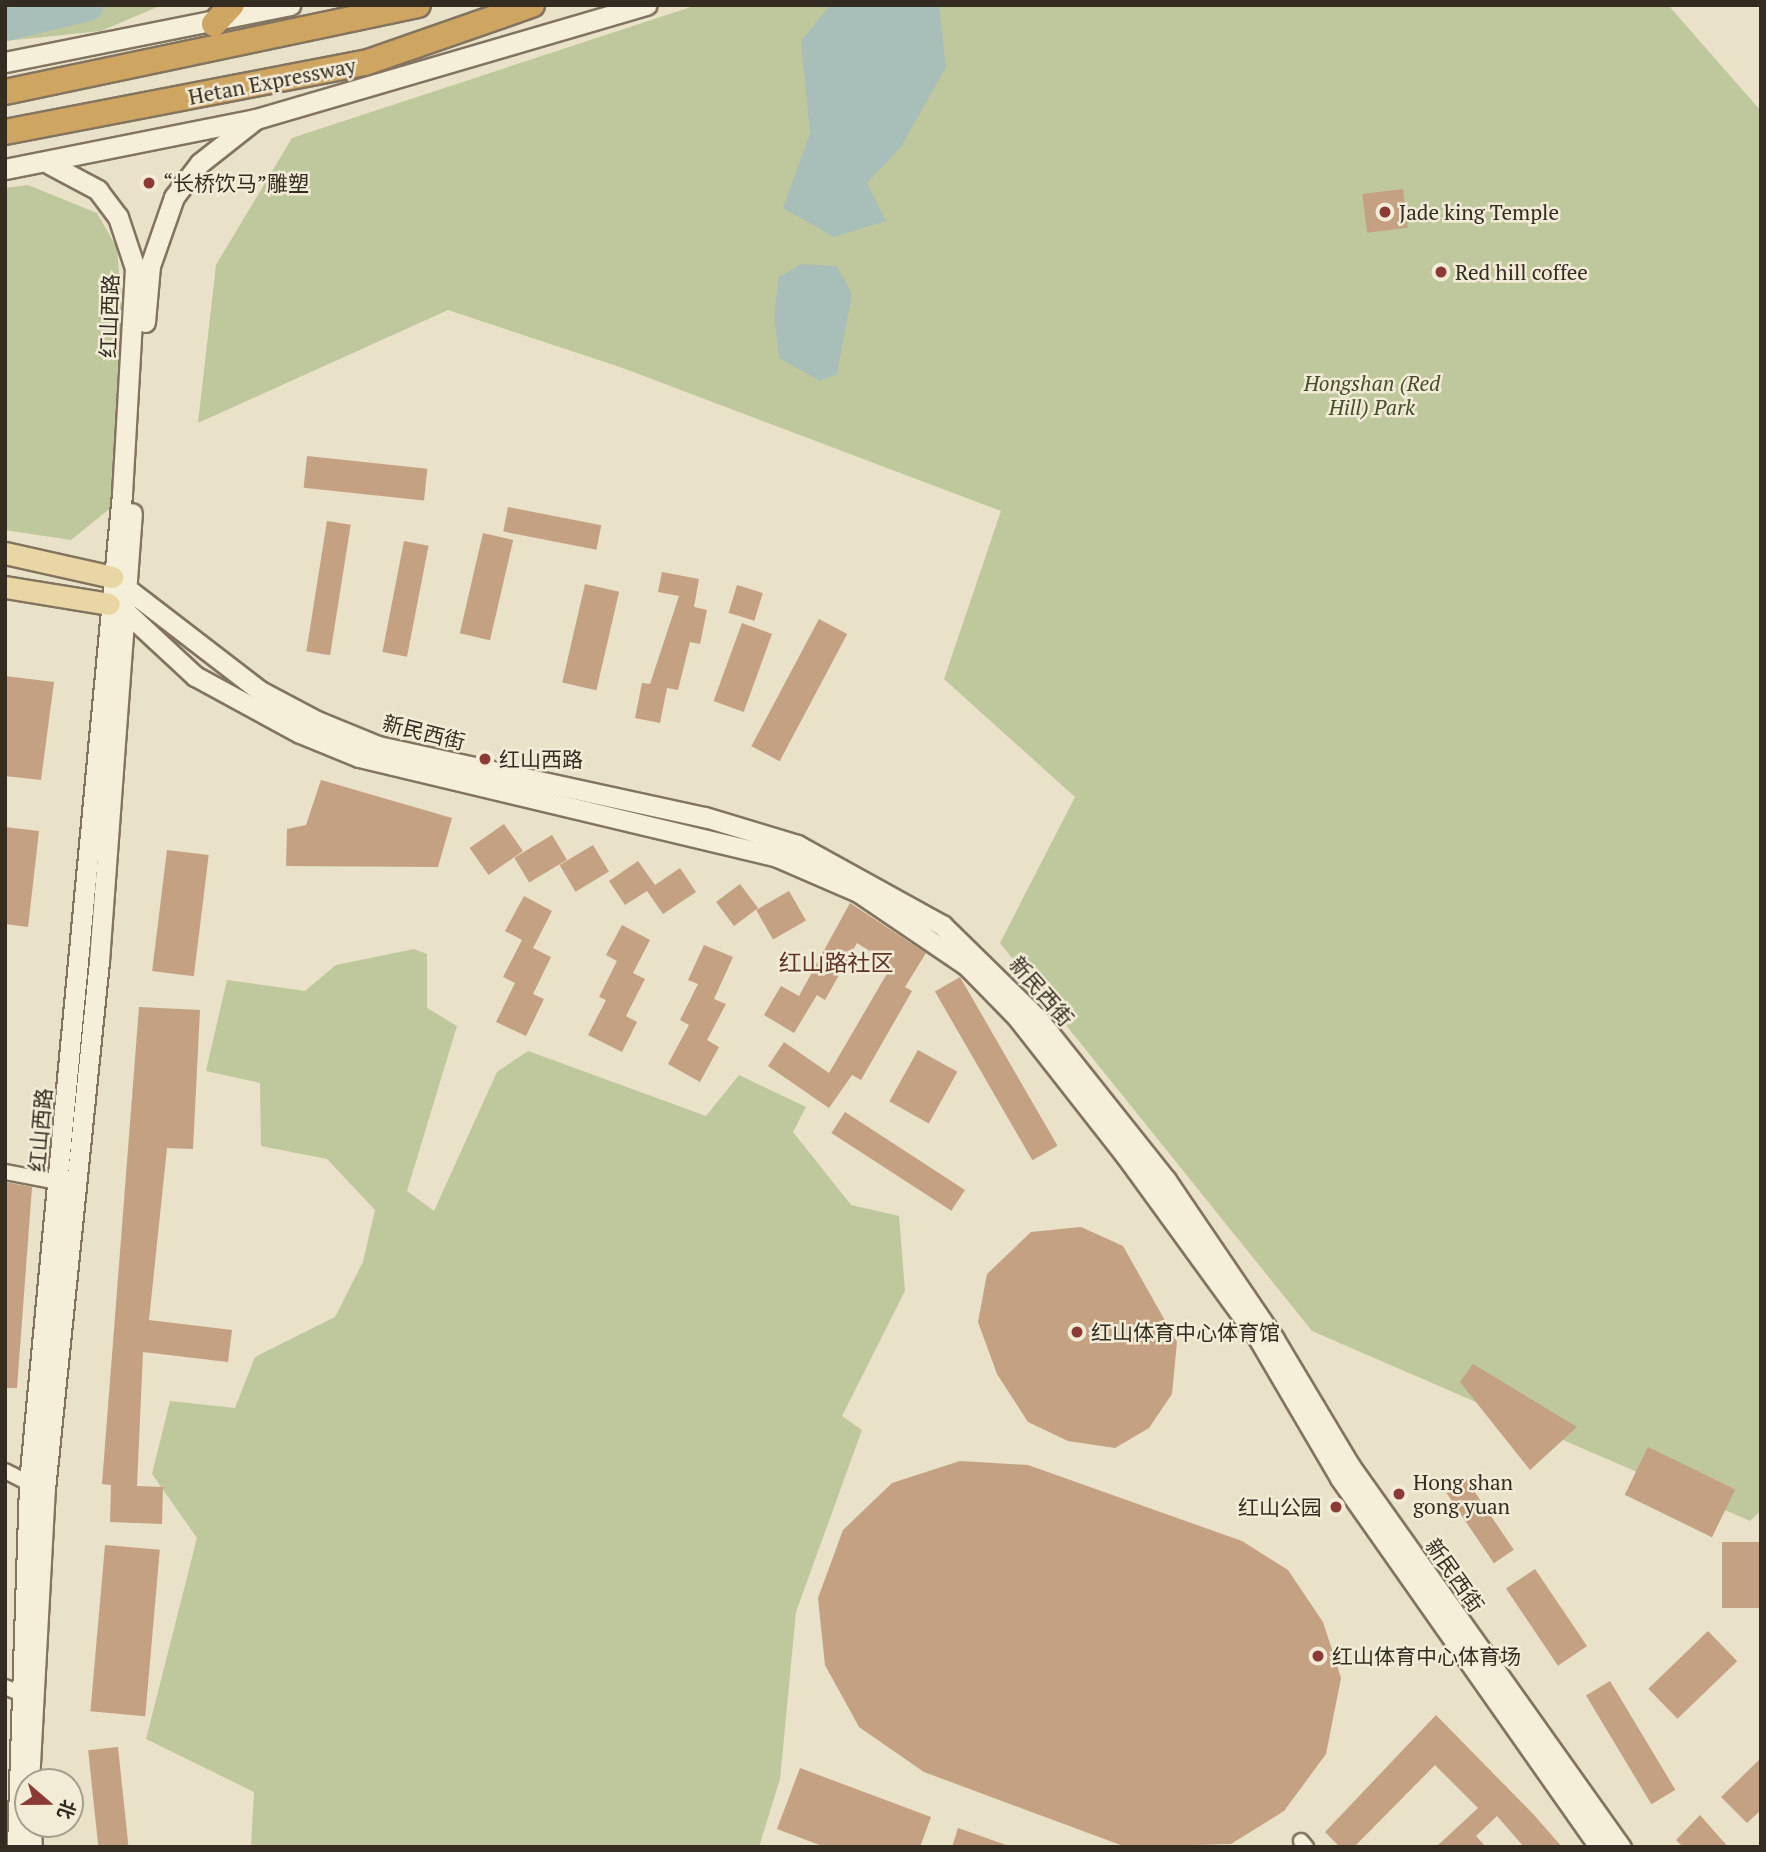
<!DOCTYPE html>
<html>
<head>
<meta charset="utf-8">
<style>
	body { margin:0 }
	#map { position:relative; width:1766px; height:1852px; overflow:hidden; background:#e9e1c8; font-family:"PT Serif","Noto Sans SC",serif }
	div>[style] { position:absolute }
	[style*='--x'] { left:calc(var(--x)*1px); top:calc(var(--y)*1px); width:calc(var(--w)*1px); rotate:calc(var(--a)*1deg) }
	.green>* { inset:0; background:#bfc79d }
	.water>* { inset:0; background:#a8beb9 }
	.river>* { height:32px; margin:-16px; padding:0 16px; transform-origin:16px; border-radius:16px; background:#a8beb9 }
	.building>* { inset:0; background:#c3a182; transform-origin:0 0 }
	.roads { filter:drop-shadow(2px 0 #83745f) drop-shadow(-2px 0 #83745f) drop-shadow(0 2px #83745f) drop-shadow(0 -2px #83745f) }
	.street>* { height:14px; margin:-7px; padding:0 7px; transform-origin:7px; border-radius:7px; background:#f5efda }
	.secondary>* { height:19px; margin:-9.5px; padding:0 9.5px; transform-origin:9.5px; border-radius:9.5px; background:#f5efda }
	.primary>* { height:21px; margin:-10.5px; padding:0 10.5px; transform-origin:10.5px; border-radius:10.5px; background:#e8d7a4 }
	.highway>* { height:24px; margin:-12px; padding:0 12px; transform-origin:12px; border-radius:12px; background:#cfa562 }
	.dots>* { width:19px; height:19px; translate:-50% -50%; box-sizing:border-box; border:4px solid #f2ebd6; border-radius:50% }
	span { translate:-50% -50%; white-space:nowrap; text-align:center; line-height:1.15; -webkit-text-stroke:5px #f2ebd6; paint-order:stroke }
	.street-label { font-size:21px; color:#352c21 }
	.poi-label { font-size:21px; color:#352c21 }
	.left { translate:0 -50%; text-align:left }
	.right { translate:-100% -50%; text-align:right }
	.park-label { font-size:21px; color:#444f2a; font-style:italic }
	.neighbourhood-label { font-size:23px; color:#5d3425 }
	.frame { position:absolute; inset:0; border:7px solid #352c21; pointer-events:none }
	.north { position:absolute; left:14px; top:1768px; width:70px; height:70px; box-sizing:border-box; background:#f2ebd6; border:2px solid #a69f8e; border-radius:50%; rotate:110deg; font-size:19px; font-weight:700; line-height:28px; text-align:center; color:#352c21 }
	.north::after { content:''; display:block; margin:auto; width:24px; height:32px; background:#8c3a35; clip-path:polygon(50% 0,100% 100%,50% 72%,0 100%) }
</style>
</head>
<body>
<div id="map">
	<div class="green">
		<div style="clip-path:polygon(5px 5px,162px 5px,101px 31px,5px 41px)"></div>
		<div style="clip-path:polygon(697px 5px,1668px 5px,1761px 111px,1761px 1511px,1750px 1521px,1312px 1331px,1000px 943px,1075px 797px,944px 679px,1001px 511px,620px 367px,448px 310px,198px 423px,216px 265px,292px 138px)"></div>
		<div style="clip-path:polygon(28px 185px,97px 213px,117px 248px,126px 355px,113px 506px,71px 540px,5px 530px,5px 188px)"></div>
		<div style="clip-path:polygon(414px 949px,427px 954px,427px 1008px,457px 1026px,407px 1191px,434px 1211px,497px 1072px,528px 1051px,706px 1116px,739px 1075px,806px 1107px,793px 1132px,851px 1205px,899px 1216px,905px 1291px,842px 1416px,862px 1430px,796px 1612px,780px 1779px,759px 1847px,251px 1847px,254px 1792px,146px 1739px,197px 1538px,152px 1474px,170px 1401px,235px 1408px,255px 1357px,335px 1317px,363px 1262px,375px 1210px,327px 1159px,261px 1146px,260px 1083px,206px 1071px,227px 980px,305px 991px,336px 965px)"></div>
	</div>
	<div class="water">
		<div style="clip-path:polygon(830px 5px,939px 5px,946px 67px,901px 147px,867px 183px,886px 221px,834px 237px,783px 208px,810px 133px,801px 41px)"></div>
		<div style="clip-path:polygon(801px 264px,837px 266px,852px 294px,837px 374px,820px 381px,779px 358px,774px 314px,779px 277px)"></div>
	</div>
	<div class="river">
		<div style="--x:5;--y:25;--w:85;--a:-13.5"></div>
	</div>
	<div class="building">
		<div style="left:1403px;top:189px;width:39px;height:41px;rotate:83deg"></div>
		<div style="left:307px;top:456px;width:121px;height:32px;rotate:6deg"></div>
		<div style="left:508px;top:507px;width:95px;height:25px;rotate:11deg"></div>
		<div style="left:327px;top:521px;width:24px;height:132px;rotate:9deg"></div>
		<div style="left:483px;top:533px;width:31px;height:103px;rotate:13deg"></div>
		<div style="left:404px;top:541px;width:25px;height:113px;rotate:11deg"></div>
		<div style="clip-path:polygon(662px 572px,699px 579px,694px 607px,707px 610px,700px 644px,690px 642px,678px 690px,667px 688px,660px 723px,635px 718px,642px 683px,650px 684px,679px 596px,658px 592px)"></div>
		<div style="left:585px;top:584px;width:35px;height:101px;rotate:13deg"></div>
		<div style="left:737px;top:585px;width:27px;height:29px;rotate:17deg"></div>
		<div style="left:819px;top:619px;width:32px;height:144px;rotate:28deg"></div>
		<div style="left:742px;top:623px;width:32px;height:83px;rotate:20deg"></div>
		<div style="clip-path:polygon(5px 676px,54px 682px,41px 780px,5px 776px)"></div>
		<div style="clip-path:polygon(321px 780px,452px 818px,438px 867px,286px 866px,287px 829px,306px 825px)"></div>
		<div style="left:504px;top:824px;width:33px;height:42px;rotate:55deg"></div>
		<div style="clip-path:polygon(5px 827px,39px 831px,28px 927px,5px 924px)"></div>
		<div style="left:552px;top:835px;width:29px;height:44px;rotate:59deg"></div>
		<div style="left:593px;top:845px;width:31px;height:39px;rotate:59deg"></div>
		<div style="left:167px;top:850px;width:42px;height:122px;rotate:7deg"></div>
		<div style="clip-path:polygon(638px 861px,655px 885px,680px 868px,696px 892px,663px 914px,647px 891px,625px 905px,609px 881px)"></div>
		<div style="left:740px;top:884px;width:30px;height:30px;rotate:53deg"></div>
		<div style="left:789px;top:891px;width:34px;height:38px;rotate:60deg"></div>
		<div style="clip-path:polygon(524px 896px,552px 911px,533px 948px,551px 957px,533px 994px,544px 999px,526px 1036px,496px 1022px,515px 983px,503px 977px,522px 940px,505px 931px)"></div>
		<div style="clip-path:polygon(850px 903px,926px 953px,905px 987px,912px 991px,861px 1080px,852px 1075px,829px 1108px,768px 1066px,784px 1042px,829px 1073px,892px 965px,857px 943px,825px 1000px,817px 995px,794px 1033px,764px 1015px,781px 986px,799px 996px)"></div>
		<div style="clip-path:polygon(622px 925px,650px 940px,633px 973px,645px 979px,626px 1016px,637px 1022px,622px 1052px,588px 1035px,606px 1000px,599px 997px,617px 961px,606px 955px)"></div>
		<div style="clip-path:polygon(704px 945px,733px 957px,714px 999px,726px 1004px,707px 1040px,719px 1047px,700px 1082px,668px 1064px,689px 1025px,680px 1020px,698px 984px,688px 980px)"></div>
		<div style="left:960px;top:977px;width:195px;height:29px;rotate:60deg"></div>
		<div style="clip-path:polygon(139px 1007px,200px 1010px,193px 1149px,167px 1148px,149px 1320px,232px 1330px,228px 1362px,143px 1352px,137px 1486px,163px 1487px,162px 1524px,110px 1522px,111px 1485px,102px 1484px)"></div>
		<div style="left:918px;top:1050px;width:45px;height:59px;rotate:29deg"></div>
		<div style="left:845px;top:1112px;width:143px;height:25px;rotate:33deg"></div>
		<div style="clip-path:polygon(5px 1182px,32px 1187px,17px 1388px,5px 1388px)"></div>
		<div style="clip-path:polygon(1081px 1227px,1123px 1246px,1177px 1342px,1172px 1394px,1149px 1428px,1115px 1448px,1068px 1441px,1028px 1422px,997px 1374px,978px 1322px,987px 1274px,1031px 1232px)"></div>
		<div style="clip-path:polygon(1473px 1364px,1577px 1427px,1530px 1470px,1460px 1382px)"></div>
		<div style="left:1648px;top:1447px;width:97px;height:53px;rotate:26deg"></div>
		<div style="clip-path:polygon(960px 1461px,1028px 1465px,1242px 1541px,1288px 1570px,1323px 1622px,1341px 1678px,1326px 1754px,1284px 1811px,1231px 1844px,1126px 1847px,924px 1772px,859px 1727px,825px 1665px,818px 1598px,843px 1530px,892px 1483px)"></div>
		<div style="left:1464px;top:1476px;width:89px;height:24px;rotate:56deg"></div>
		<div style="left:1761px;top:1542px;width:66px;height:39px;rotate:90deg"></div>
		<div style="left:105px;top:1545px;width:55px;height:167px;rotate:5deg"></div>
		<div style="left:1535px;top:1569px;width:93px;height:35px;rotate:56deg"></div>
		<div style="left:1708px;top:1631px;width:42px;height:83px;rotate:46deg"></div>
		<div style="left:1610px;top:1681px;width:127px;height:28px;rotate:59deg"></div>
		<div style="clip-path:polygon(1436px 1715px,1534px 1815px,1562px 1847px,1524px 1847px,1497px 1816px,1476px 1836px,1486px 1847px,1436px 1847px,1478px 1808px,1435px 1765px,1354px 1847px,1340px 1847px,1325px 1832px)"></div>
		<div style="left:118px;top:1747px;width:100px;height:30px;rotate:84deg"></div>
		<div style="clip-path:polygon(1761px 1758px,1761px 1810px,1747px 1823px,1721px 1797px)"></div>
		<div style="clip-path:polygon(800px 1768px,931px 1817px,920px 1847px,825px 1847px,777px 1829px)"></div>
		<div style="clip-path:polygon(1700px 1815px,1728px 1847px,1683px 1847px,1676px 1840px)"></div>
		<div style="clip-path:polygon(958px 1828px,1006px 1845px,1006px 1847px,952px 1847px)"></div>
	</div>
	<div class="roads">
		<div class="street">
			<div style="--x:5;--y:1172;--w:54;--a:10.7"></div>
			<div style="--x:5;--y:1471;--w:27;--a:27"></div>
			<div style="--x:5;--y:1687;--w:15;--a:23"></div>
			<div style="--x:1301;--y:1841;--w:8;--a:50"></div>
		</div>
		<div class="secondary">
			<div style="--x:5;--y:62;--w:291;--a:-11.3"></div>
			<div style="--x:5;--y:169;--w:256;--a:-11.3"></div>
			<div style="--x:256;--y:119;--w:407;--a:-16.3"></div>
			<div style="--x:145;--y:322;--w:56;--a:-84.9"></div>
			<div style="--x:150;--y:266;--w:73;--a:-70.8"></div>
			<div style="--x:174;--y:197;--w:43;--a:-52.6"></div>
			<div style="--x:200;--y:163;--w:71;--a:-38.2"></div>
			<div style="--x:112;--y:577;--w:187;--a:37.6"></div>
			<div style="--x:260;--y:691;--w:64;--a:27.8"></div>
			<div style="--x:317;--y:721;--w:66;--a:22.3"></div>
			<div style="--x:378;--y:746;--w:335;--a:12.3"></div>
			<div style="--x:705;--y:817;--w:96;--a:16.9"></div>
			<div style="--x:797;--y:845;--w:166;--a:28.9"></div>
			<div style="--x:942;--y:925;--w:134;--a:44.4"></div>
			<div style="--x:1038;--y:1019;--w:206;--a:51.5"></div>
			<div style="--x:1166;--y:1180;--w:192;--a:55.8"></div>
			<div style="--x:1274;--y:1339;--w:148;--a:59.1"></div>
			<div style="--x:1350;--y:1466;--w:468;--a:54.6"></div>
			<div style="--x:109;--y:604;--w:17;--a:24"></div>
			<div style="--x:125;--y:611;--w:96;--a:42.9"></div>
			<div style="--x:195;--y:676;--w:119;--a:28.5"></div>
			<div style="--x:300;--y:733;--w:64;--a:22.1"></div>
			<div style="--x:359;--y:757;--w:428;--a:13.4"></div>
			<div style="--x:775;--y:856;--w:90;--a:23.4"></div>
			<div style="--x:858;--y:892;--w:130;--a:34.1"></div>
			<div style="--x:966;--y:965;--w:73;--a:45.6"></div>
			<div style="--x:1017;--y:1017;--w:177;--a:51.9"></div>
			<div style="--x:1126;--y:1156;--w:225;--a:54"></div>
			<div style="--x:1258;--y:1338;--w:162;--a:59.6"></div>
			<div style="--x:1340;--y:1478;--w:451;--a:54.9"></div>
			<div style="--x:29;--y:1782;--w:293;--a:-86.9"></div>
			<div style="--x:45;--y:1489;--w:531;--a:-84.16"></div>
			<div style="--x:99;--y:961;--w:449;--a:-85.8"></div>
			<div style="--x:31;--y:1824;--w:23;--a:88"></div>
			<div style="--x:17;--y:1847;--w:364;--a:-88.1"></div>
			<div style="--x:29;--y:1483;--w:993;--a:-84.63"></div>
			<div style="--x:122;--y:494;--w:226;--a:-86.7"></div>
			<div style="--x:135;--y:268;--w:54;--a:-108.4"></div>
			<div style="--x:118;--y:217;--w:34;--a:-127"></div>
			<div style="--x:98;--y:190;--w:55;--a:-152"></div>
		</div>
		<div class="primary">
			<div style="--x:5;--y:553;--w:110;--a:12.6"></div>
			<div style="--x:5;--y:587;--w:105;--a:9.3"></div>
		</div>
		<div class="highway">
			<div style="--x:214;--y:24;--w:26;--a:-47"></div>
			<div style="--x:5;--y:92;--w:422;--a:-11.9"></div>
			<div style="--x:5;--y:132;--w:367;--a:-10.9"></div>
			<div style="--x:365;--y:63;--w:177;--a:-19.2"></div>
		</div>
	</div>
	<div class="dots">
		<div style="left:149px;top:183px;background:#8c3a35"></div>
		<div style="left:1385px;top:212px;background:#8c3a35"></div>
		<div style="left:1441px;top:272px;background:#8c3a35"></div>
		<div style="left:485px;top:759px;background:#8c3a35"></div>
		<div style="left:1077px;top:1332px;background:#8c3a35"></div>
		<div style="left:1399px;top:1494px;background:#8c3a35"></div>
		<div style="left:1336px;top:1507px;background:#8c3a35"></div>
		<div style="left:1318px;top:1656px;background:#8c3a35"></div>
	</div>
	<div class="street-label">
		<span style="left:272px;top:81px;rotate:-11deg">Hetan Expressway</span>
		<span style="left:109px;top:316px;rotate:-88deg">红山西路</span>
		<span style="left:424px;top:732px;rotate:14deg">新民西街</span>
		<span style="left:1042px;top:991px;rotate:49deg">新民西街</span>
		<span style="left:40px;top:1130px;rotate:-85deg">红山西路</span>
		<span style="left:1455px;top:1575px;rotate:55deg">新民西街</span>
	</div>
	<div class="poi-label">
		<span class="left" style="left:163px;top:183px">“长桥饮马”雕塑</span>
		<span class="left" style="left:1399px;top:212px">Jade king Temple</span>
		<span class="left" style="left:1455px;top:272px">Red hill coffee</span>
		<span class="left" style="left:499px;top:759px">红山西路</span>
		<span class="left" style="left:1091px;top:1332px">红山体育中心体育馆</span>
		<span class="left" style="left:1413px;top:1494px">Hong shan<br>gong yuan</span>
		<span class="right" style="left:1322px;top:1507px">红山公园</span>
		<span class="left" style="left:1332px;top:1656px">红山体育中心体育场</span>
	</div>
	<div class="park-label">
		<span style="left:1372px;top:395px">Hongshan (Red<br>Hill) Park</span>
	</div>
	<div class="neighbourhood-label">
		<span style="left:836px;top:963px">红山路社区</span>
	</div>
	<div class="frame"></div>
	<div class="north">北</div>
</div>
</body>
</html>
